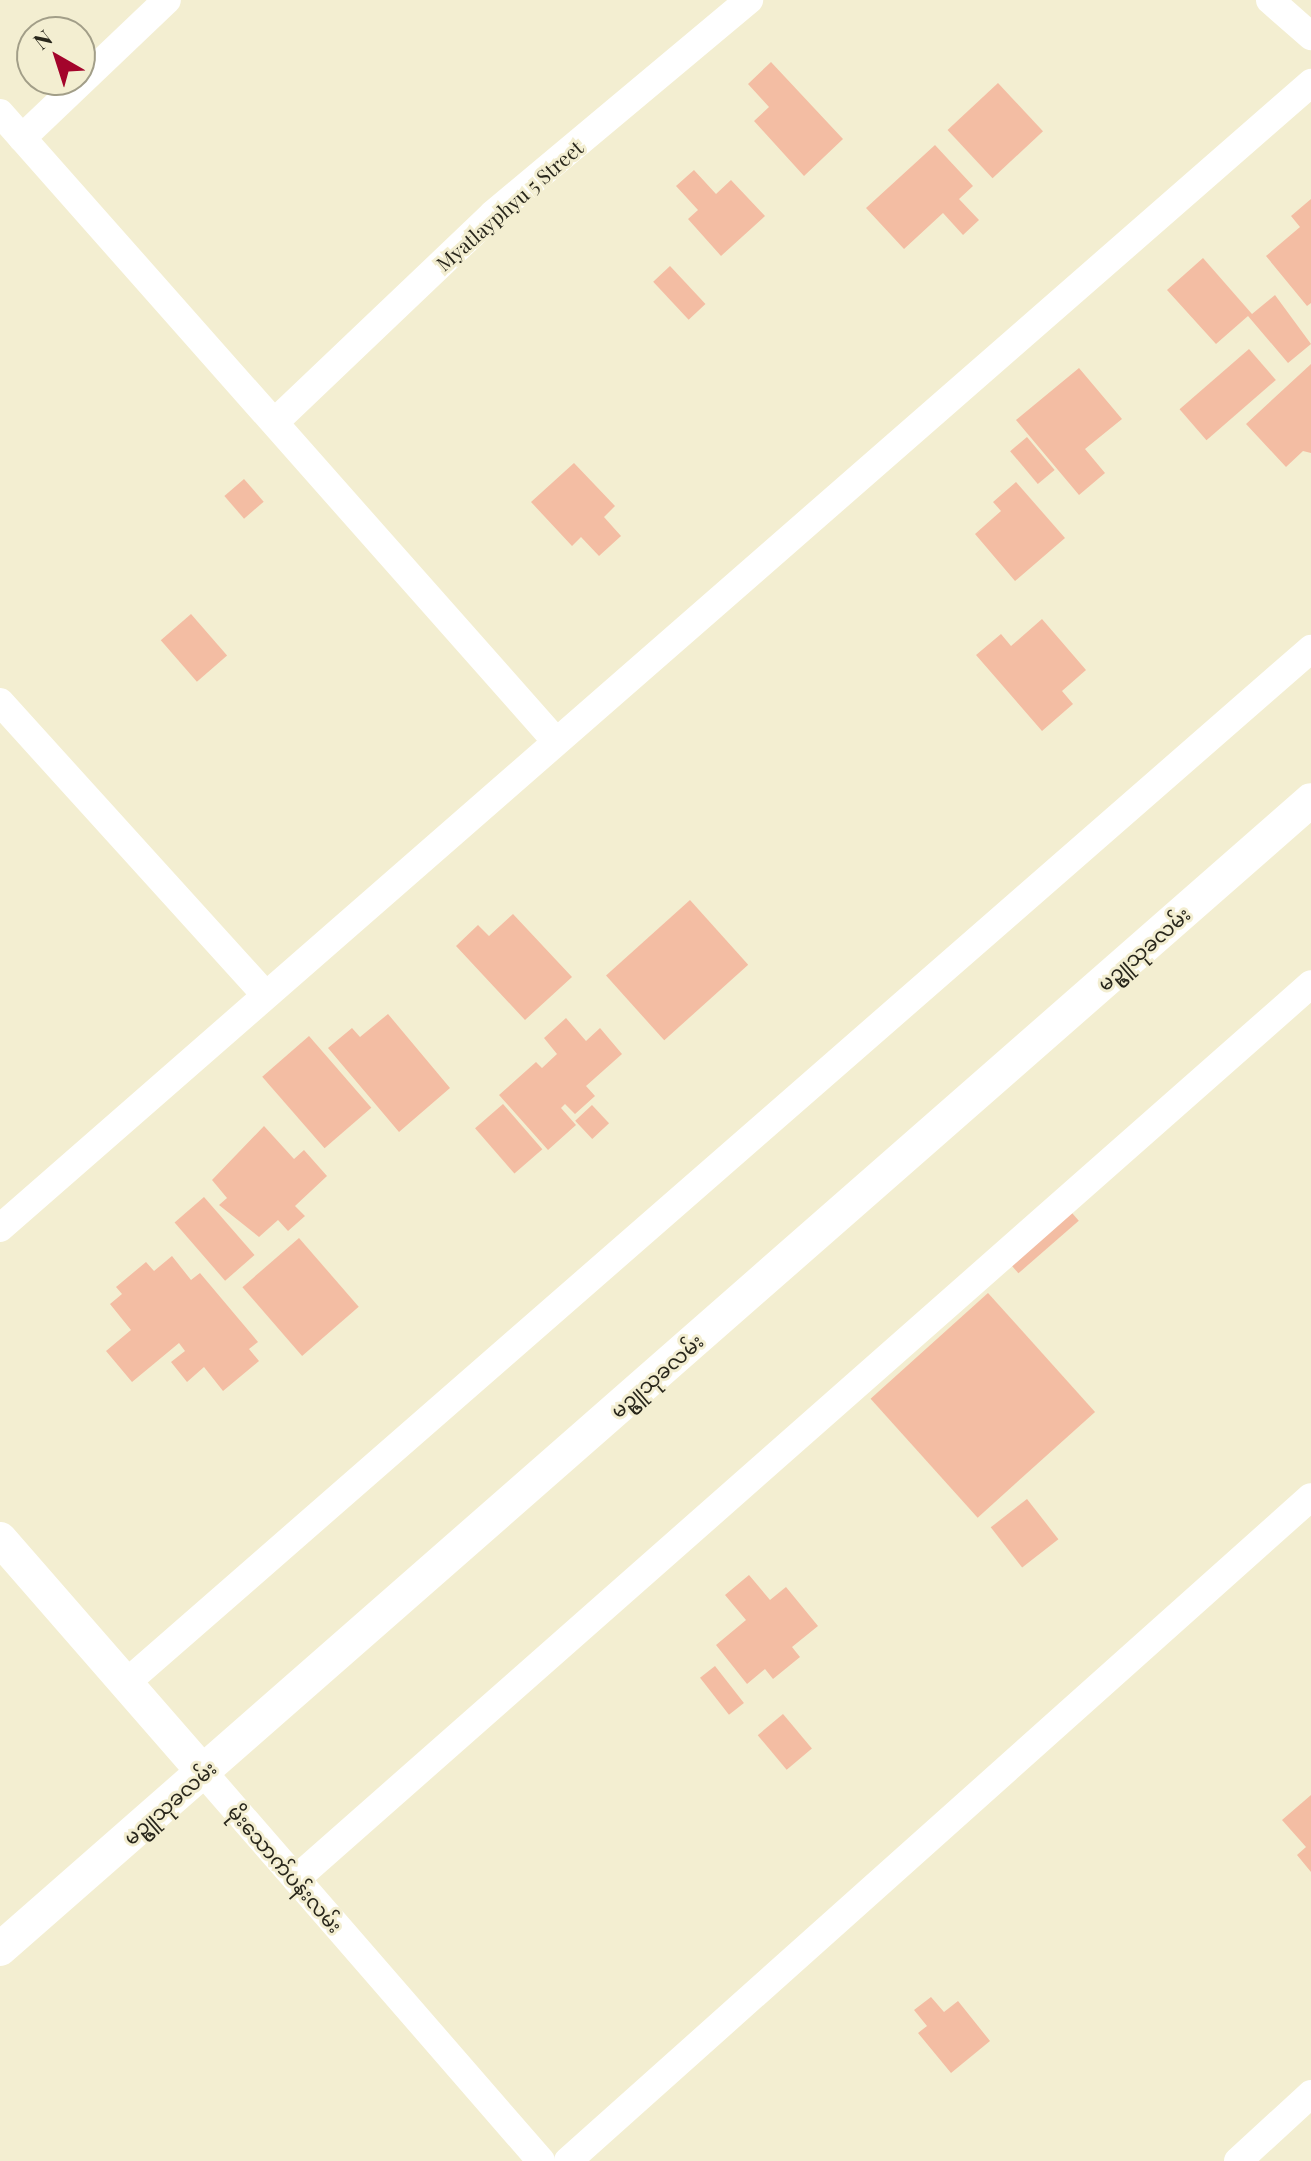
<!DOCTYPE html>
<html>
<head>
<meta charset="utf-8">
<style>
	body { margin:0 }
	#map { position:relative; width:1311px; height:2161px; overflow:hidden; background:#f3eed1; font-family:"Playfair Display","Noto Sans Myanmar",serif }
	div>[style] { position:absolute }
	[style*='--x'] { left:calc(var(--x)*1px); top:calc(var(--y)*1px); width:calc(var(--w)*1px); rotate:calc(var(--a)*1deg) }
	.building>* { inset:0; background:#f3bda3; transform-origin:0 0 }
	.minor>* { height:28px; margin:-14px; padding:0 14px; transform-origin:14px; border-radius:14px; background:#fff }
	.tertiary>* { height:34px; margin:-17px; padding:0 17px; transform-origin:17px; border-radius:17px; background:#fff }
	span { translate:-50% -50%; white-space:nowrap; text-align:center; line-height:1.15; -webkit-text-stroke:6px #f3eed1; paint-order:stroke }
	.street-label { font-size:20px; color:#28261b }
	.north { position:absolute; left:16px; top:16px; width:80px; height:80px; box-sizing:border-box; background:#f3eed1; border:2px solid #a29e88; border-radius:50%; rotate:321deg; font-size:22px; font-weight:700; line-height:32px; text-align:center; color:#28261b }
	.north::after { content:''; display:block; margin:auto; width:28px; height:36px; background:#a3042b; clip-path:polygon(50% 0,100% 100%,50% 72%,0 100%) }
</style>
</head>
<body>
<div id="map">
	<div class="building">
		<div style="clip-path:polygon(771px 62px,843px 139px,804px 176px,754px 121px,769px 107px,748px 84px)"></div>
		<div style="left:998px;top:83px;width:66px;height:69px;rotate:47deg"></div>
		<div style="clip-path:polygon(935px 145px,973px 186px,959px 199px,979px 220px,963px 235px,943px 213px,904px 249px,866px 208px)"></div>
		<div style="clip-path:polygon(694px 170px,716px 194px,731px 180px,765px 216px,721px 256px,688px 219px,698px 210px,676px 186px)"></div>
		<div style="clip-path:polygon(1311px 199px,1311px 303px,1307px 306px,1266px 256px,1300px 227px,1291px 216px)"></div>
		<div style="clip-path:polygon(1203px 258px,1252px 314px,1275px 295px,1311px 344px,1288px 363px,1248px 316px,1216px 344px,1167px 290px)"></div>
		<div style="left:670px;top:266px;width:52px;height:23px;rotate:47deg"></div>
		<div style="left:1249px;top:349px;width:41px;height:92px;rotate:49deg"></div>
		<div style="clip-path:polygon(1311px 364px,1311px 453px,1303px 451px,1286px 467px,1246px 424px)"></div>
		<div style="clip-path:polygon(1079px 368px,1122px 419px,1085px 449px,1105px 473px,1079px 495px,1016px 420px)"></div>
		<div style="left:1027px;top:437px;width:43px;height:22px;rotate:50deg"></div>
		<div style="clip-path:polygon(574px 463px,615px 506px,604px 517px,621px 536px,599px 556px,581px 537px,572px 546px,531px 502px)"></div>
		<div style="left:244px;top:479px;width:30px;height:26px;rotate:49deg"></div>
		<div style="clip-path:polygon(1016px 482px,1065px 538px,1015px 581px,975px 534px,1001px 511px,993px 502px)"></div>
		<div style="left:191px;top:614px;width:55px;height:40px;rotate:49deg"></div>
		<div style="clip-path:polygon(1042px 619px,1086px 670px,1062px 691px,1073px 704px,1042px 731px,976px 655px,1001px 634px,1011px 646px)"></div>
		<div style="left:690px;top:900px;width:87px;height:113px;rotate:48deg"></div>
		<div style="clip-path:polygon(513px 914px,572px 977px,525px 1020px,456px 946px,478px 925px,489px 936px)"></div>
		<div style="clip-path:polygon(388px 1014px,450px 1088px,399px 1132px,328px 1048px,352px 1028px,360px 1037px)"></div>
		<div style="clip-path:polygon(566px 1018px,586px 1041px,600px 1028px,622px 1054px,586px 1086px,595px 1096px,575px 1114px,565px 1104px,561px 1108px,576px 1125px,548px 1150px,499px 1095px,536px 1062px,542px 1068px,557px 1054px,544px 1038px)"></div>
		<div style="left:309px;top:1036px;width:95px;height:62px;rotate:49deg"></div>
		<div style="left:503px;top:1104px;width:60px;height:37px;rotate:49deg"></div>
		<div style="left:592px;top:1105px;width:25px;height:23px;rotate:47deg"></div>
		<div style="clip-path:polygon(264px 1126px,294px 1159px,304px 1150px,327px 1176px,295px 1206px,305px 1216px,288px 1231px,278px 1220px,259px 1237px,219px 1205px,227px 1198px,212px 1180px)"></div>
		<div style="left:204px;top:1197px;width:77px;height:39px;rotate:49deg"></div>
		<div style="left:1065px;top:1205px;width:21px;height:80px;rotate:49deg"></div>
		<div style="left:299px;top:1238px;width:91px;height:75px;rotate:49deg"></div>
		<div style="clip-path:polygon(172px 1256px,191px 1280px,200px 1273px,258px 1342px,249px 1349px,259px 1361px,223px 1391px,204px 1367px,187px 1382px,171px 1362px,185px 1351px,179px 1343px,132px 1382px,106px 1351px,131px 1330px,110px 1304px,122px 1294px,116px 1287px,146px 1262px,154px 1271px)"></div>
		<div style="left:988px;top:1293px;width:160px;height:158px;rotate:48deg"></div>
		<div style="left:1027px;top:1499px;width:51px;height:46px;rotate:52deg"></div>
		<div style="clip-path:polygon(749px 1575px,770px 1600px,786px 1587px,818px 1626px,792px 1647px,800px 1657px,773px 1679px,765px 1669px,747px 1684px,716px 1645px,746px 1620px,725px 1595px)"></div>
		<div style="left:715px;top:1666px;width:47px;height:19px;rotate:52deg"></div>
		<div style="left:783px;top:1714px;width:45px;height:33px;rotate:50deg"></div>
		<div style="clip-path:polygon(1311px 1795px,1311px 1872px,1297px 1855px,1306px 1847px,1282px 1820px)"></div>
		<div style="clip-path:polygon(931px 1997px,944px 2012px,958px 2001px,990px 2041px,951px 2073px,918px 2033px,927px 2026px,914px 2010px)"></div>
	</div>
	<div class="minor">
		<div style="--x:1270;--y:0;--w:55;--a:41.3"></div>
		<div style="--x:0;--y:113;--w:837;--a:48.49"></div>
		<div style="--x:22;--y:138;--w:200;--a:-43.6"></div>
		<div style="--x:277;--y:420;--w:298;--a:-43.6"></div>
		<div style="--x:493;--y:214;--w:334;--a:-39.9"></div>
		<div style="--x:0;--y:702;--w:393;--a:47.8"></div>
		<div style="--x:0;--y:1228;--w:1741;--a:-41.13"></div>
		<div style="--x:126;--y:1683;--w:1573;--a:-41.11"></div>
		<div style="--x:203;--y:1772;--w:515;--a:49.01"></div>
		<div style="--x:296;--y:1879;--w:1353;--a:-41.4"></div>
		<div style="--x:568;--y:2161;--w:996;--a:-41.79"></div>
		<div style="--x:1238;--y:2161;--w:99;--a:-42.5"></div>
	</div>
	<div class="tertiary">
		<div style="--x:0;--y:1539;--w:309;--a:48.9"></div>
		<div style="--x:0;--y:1949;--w:1743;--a:-41.23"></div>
	</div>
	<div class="street-label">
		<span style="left:509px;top:205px;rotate:-41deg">Myatlayphyu 5 Street</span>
		<span style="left:1143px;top:948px;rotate:-41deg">မဥ္ဇူသုခလမ်း</span>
		<span style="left:656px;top:1375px;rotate:-41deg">မဥ္ဇူသုခလမ်း</span>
		<span style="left:169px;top:1802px;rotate:-41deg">မဥ္ဇူသုခလမ်း</span>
		<span style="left:286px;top:1868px;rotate:49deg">မိုးသောက်ပန်းလမ်း</span>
	</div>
	<div class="north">N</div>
</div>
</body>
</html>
